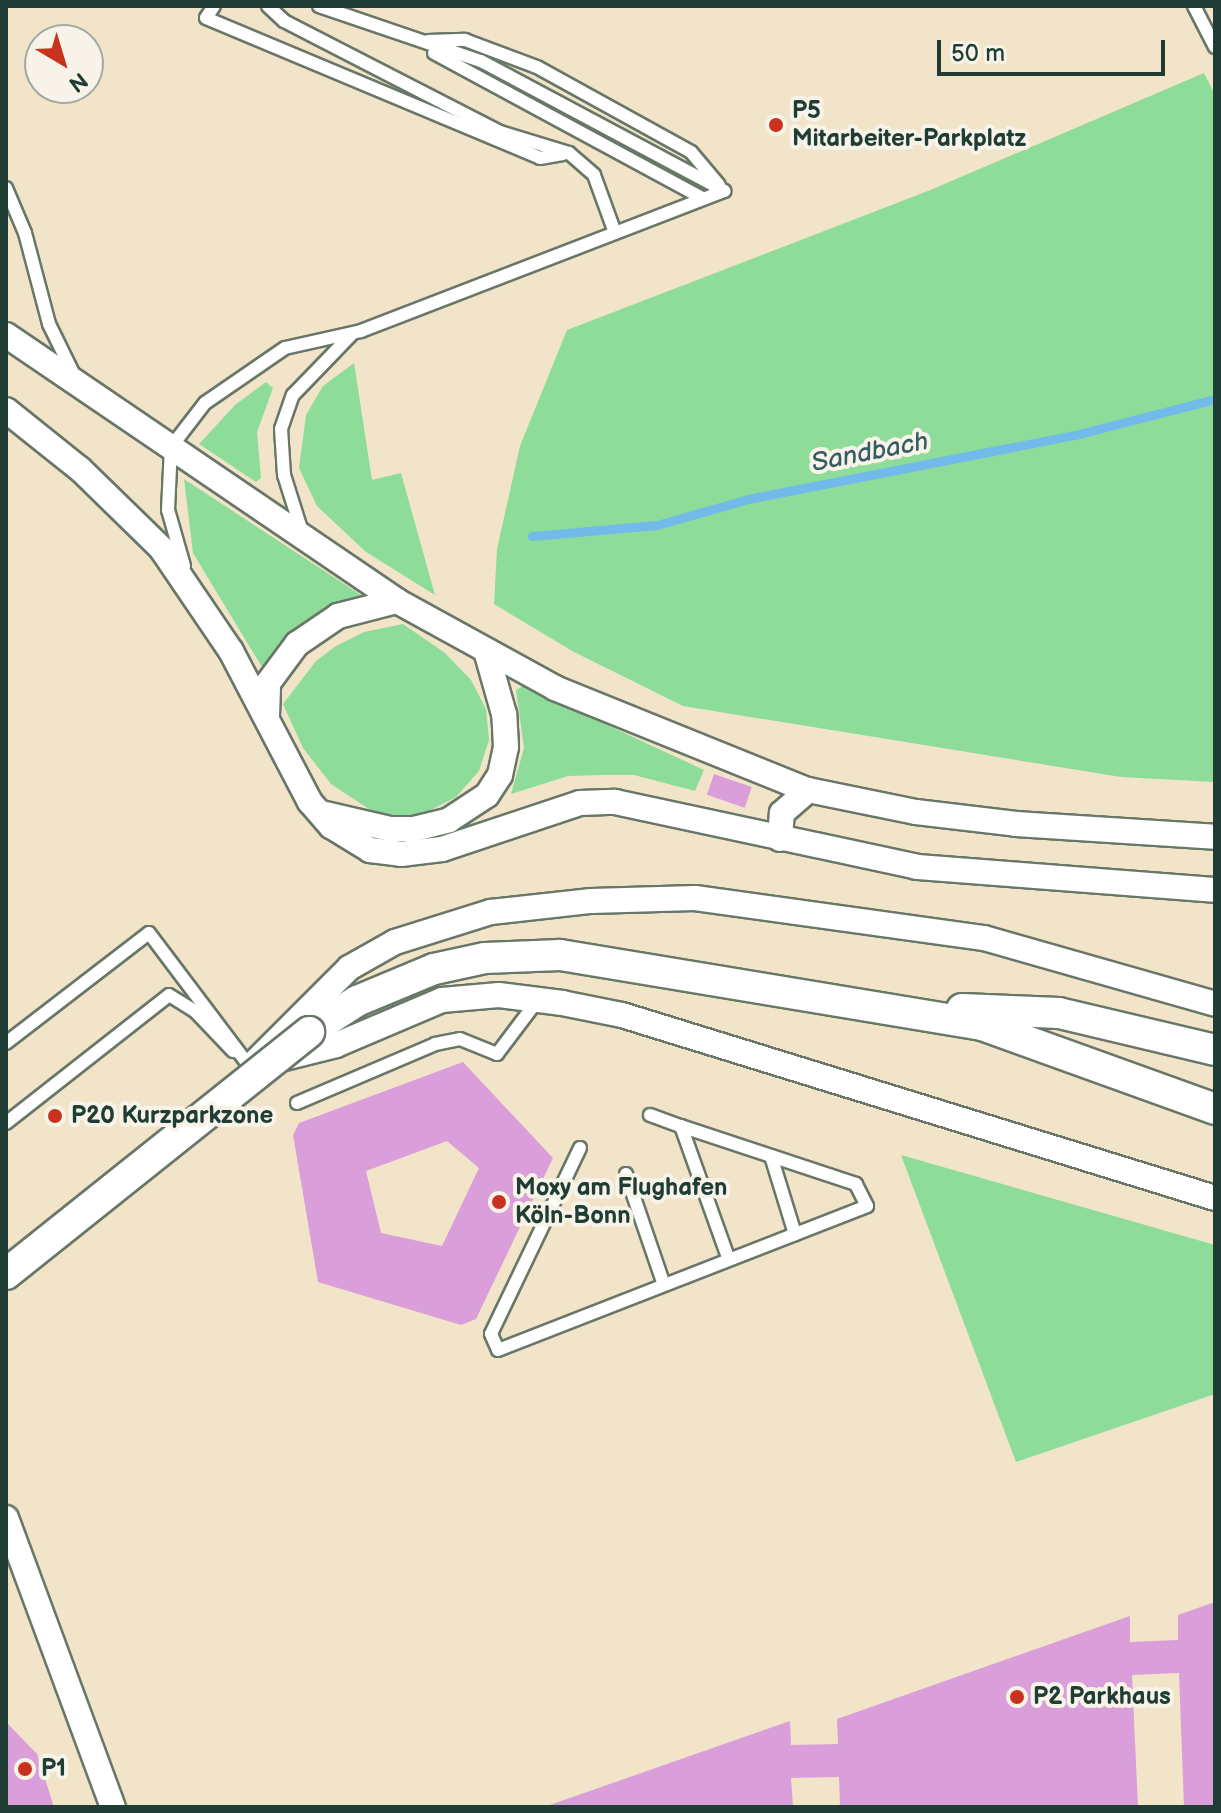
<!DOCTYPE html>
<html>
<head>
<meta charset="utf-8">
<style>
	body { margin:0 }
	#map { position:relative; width:1221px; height:1813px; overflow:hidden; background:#f1e4c8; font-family:"Balsamiq Sans",sans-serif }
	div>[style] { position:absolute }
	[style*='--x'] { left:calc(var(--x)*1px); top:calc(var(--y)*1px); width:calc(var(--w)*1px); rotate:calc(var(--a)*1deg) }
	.green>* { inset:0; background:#8ddc9a }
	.stream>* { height:9px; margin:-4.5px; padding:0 4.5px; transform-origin:4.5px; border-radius:4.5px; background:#72baea }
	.building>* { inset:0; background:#da9fdb; transform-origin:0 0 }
	.roads { filter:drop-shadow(2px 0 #687768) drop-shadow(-2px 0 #687768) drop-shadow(0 2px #687768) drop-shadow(0 -2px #687768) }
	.service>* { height:12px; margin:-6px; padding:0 6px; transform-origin:6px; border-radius:6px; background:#fff }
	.minor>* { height:24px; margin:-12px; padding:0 12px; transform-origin:12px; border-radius:12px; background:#fff }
	.tertiary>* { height:30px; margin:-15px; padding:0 15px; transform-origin:15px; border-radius:15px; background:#fff }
	.bridges { filter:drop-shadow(2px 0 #687768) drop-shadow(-2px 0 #687768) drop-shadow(0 2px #687768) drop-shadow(0 -2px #687768) }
	.tertiary-bridge>* { height:30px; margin:-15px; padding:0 15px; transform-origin:15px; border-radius:15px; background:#fff }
	.dots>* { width:22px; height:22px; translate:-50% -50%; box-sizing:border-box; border:4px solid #f7f3e8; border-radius:50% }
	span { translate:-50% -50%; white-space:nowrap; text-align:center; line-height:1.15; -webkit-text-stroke:8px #f7f3e8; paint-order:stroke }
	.poi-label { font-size:24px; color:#1f3d34; font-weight:700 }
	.left { translate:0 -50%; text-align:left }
	.water-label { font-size:26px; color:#345c62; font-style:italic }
	.frame { position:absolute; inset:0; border:8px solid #1f3d34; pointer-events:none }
	.north { position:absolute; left:24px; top:24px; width:80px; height:80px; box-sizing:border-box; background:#f7f3e8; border:2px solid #a1aaa0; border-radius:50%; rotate:142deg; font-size:22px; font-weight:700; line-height:32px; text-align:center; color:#1f3d34 }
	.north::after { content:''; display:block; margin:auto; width:28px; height:36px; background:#c8321e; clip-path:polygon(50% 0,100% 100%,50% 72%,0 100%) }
	.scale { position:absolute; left:937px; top:40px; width:228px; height:36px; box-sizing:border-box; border:4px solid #1f3d34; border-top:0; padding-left:10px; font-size:24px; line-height:28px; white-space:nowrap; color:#1f3d34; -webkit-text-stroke:6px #f7f3e8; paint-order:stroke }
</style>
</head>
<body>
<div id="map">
	<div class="green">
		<div style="clip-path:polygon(1204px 73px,1215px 95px,1215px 782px,1121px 777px,683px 706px,574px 652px,494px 604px,497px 549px,520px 446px,567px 330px,928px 191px)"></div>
		<div style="clip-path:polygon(354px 363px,372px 480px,401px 473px,435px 595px,366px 552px,317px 506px,299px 468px,306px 415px,323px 386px)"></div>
		<div style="clip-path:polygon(266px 382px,273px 388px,257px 432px,261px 478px,256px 482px,199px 444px,235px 405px)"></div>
		<div style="clip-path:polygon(184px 479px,364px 597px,265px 672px,193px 553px)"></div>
		<div style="clip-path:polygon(403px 624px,445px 653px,471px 680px,486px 709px,489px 740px,479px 771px,456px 797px,423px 814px,403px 817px,372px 811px,331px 784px,303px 748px,283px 704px,316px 661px,336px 646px,364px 632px)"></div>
		<div style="clip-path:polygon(523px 686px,704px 770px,695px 791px,634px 775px,602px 775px,568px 776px,511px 794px,524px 748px,516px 690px)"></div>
		<div style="clip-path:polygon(901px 1155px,1215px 1245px,1215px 1394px,1016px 1462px)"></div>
	</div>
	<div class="stream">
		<div style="--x:532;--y:536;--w:125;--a:-5"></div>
		<div style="--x:657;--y:525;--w:95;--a:-15.9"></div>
		<div style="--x:748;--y:499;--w:333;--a:-11.1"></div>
		<div style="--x:1075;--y:435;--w:145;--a:-14.4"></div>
	</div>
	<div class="building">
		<div style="left:714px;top:774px;width:40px;height:22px;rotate:19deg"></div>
		<div style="clip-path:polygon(evenodd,463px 1062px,553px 1158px,476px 1319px,461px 1325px,318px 1282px,293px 1135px,299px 1123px,463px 1062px,447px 1141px,479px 1168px,442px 1246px,381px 1233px,366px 1171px,447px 1141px)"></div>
		<div style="clip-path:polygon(1215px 1602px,1215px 1807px,1184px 1807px,1179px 1673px,1132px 1675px,1138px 1807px,840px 1807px,839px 1777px,791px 1778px,793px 1807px,544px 1807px,790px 1721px,791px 1745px,838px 1744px,837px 1719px,1130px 1616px,1130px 1642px,1178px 1640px,1178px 1615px)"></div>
		<div style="clip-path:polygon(6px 1722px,37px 1754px,54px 1807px,6px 1807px)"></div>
	</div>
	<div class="roads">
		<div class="service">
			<div style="--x:214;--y:6;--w:14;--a:124"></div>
			<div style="--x:206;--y:18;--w:362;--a:22.7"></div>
			<div style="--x:540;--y:158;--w:23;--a:-10"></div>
			<div style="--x:268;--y:6;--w:22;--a:43"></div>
			<div style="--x:284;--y:21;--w:243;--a:27.2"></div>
			<div style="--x:500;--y:132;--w:72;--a:16.9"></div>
			<div style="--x:569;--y:153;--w:33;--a:41"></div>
			<div style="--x:594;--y:175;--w:59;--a:70"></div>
			<div style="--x:319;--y:6;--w:171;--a:18.8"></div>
			<div style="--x:481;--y:61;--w:276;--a:28.1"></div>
			<div style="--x:1194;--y:6;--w:46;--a:62.9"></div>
			<div style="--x:428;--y:41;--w:37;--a:-2"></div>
			<div style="--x:465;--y:40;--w:77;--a:20.6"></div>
			<div style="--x:537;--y:67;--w:176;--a:28.9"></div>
			<div style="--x:691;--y:152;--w:43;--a:49.7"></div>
			<div style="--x:434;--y:53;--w:305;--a:28.4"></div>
			<div style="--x:6;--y:188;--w:49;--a:67.1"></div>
			<div style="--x:25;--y:233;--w:94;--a:75.2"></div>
			<div style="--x:49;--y:324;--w:55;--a:63.9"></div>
			<div style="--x:302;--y:532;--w:60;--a:-107.5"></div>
			<div style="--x:284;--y:475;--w:46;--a:-93.7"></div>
			<div style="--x:281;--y:429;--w:36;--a:-71"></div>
			<div style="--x:293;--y:395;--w:85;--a:-46"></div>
			<div style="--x:184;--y:566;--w:58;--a:-105.9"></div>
			<div style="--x:168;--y:510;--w:63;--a:-87.3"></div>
			<div style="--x:171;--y:447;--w:56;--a:-52.3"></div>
			<div style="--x:205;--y:403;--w:97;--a:-34.5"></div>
			<div style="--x:285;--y:348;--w:78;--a:-12.6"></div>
			<div style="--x:361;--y:331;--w:389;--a:-21.1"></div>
			<div style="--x:6;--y:1043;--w:180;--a:-37.6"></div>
			<div style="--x:149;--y:933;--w:168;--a:53"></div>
			<div style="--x:297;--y:1103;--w:150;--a:-23.1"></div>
			<div style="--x:435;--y:1044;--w:25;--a:-11"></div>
			<div style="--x:460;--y:1039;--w:40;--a:22"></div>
			<div style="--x:497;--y:1054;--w:66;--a:-53"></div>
			<div style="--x:650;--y:1115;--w:33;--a:20"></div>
			<div style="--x:6;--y:1123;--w:207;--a:-38.1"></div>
			<div style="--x:169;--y:995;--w:32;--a:32"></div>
			<div style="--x:196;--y:1012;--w:54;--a:46.5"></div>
			<div style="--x:580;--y:1148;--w:206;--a:115.6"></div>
			<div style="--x:491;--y:1334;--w:17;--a:66"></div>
			<div style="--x:498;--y:1350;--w:396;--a:-21.3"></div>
			<div style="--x:867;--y:1206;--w:25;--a:-117"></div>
			<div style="--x:856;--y:1184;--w:184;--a:-161.7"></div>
			<div style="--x:681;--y:1126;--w:142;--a:70.3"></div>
			<div style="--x:771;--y:1156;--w:82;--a:72.9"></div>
			<div style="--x:626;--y:1174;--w:117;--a:71.1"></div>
		</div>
		<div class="minor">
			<div style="--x:6;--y:335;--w:473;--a:34.2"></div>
			<div style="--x:397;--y:601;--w:180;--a:28.8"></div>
			<div style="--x:555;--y:688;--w:273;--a:22"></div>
			<div style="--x:808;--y:790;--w:110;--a:11.5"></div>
			<div style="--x:916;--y:812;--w:101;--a:6.8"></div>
			<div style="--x:1016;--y:824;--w:199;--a:3.7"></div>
			<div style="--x:6;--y:410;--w:95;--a:38.6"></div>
			<div style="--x:80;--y:469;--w:113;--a:44.3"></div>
			<div style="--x:161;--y:548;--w:125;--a:55.8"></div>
			<div style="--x:231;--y:651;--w:170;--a:62.4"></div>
			<div style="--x:310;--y:802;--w:32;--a:49"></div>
			<div style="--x:331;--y:826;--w:46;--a:31.6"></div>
			<div style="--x:370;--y:850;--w:31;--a:7"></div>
			<div style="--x:401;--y:854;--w:41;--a:-7"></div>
			<div style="--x:442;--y:849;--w:145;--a:-18.4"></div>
			<div style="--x:580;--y:803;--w:35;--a:-2"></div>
			<div style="--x:615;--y:802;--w:309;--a:12.1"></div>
			<div style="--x:917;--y:867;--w:299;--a:4.4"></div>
			<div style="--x:267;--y:716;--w:33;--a:-88"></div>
			<div style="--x:268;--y:683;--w:49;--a:-53.4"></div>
			<div style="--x:297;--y:644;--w:50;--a:-34.3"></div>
			<div style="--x:338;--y:616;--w:61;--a:-14.3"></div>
			<div style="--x:321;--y:813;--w:72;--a:12.9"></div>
			<div style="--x:391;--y:829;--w:23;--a:0"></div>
			<div style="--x:414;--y:829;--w:36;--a:-14"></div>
			<div style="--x:449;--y:820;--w:45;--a:-33.3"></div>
			<div style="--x:487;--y:795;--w:24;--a:-57"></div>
			<div style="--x:500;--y:775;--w:29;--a:-78"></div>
			<div style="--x:506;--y:747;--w:33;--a:-93"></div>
			<div style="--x:504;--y:714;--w:66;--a:-105.9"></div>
			<div style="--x:780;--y:839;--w:26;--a:-86"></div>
			<div style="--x:782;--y:813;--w:35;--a:-41"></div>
			<div style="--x:276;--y:1060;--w:62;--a:-14"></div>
			<div style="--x:336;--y:1045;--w:115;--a:-23"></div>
			<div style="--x:442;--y:1000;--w:57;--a:-5"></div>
			<div style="--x:499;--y:995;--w:64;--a:7.2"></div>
			<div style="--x:562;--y:1003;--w:61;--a:11.3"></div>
			<div style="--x:622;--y:1015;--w:621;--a:17.15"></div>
			<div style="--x:256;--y:1061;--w:132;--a:-45"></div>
			<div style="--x:349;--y:968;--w:53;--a:-29.5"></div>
			<div style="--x:395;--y:942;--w:101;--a:-17.4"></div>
			<div style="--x:491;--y:912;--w:101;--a:-6.3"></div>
			<div style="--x:591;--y:901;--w:104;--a:-1.7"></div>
			<div style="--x:695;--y:898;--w:292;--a:7.9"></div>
			<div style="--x:984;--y:938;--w:240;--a:15.9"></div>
			<div style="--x:6;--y:1518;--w:308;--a:69.7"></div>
		</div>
		<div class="tertiary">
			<div style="--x:962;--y:1009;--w:97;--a:2.4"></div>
			<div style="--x:1059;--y:1013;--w:160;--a:13.3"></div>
			<div style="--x:309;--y:1032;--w:57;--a:-32.9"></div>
			<div style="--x:357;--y:1001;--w:83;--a:-22.6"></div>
			<div style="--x:434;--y:969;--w:52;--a:-12.2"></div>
			<div style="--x:485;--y:958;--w:75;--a:-2.3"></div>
			<div style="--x:560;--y:955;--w:428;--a:9.4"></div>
			<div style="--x:982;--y:1025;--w:248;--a:19.8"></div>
		</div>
	</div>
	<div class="bridges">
		<div class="tertiary-bridge">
			<div style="--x:6;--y:1274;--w:388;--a:-38.6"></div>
		</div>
	</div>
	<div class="dots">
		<div style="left:776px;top:125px;background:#c8321e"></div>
		<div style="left:55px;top:1116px;background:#c8321e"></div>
		<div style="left:499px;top:1202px;background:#c8321e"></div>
		<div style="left:1017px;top:1697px;background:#c8321e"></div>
		<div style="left:25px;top:1769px;background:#c8321e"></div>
	</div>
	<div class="poi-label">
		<span class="left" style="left:792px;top:125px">P5<br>Mitarbeiter-Parkplatz</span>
		<span class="left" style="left:71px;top:1116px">P20 Kurzparkzone</span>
		<span class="left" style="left:515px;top:1202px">Moxy am Flughafen<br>Köln-Bonn</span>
		<span class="left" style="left:1033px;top:1697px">P2 Parkhaus</span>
		<span class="left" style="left:41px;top:1769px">P1</span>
	</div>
	<div class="water-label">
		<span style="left:870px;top:453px;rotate:-11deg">Sandbach</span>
	</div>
	<div class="frame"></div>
	<div class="north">N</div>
	<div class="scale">50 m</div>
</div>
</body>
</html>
